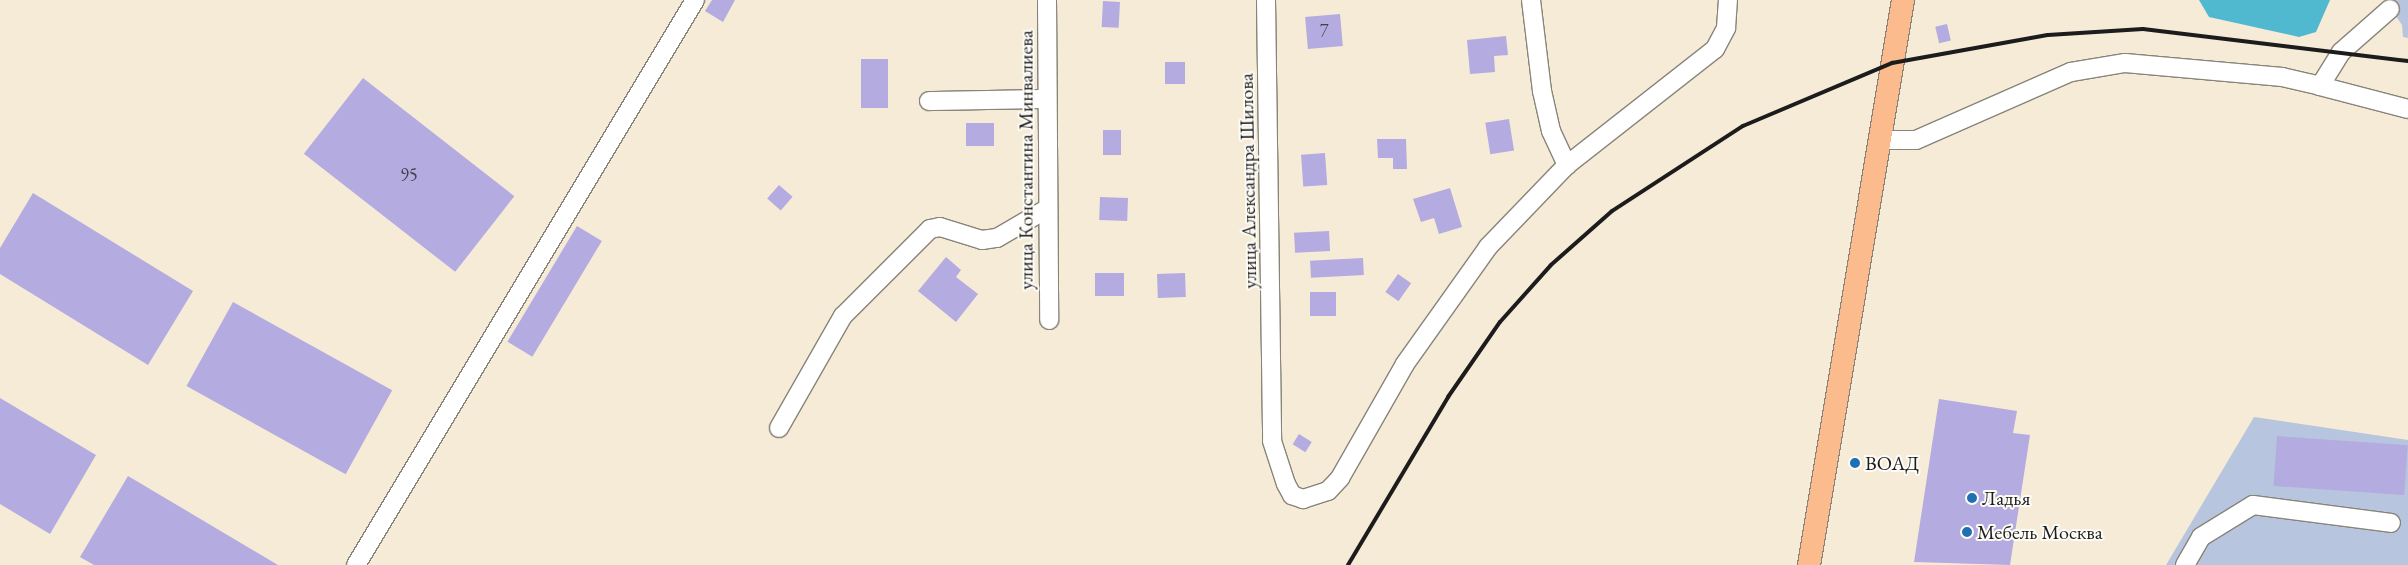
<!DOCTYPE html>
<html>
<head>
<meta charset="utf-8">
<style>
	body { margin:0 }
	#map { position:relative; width:2408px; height:565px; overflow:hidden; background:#f5ebd7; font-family:"EB Garamond",serif }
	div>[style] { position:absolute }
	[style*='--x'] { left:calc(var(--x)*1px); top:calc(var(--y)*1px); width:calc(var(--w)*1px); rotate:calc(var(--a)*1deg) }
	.industrial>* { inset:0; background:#b7c5de }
	.water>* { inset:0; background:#51b9cf }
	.building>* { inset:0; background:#b4abe0; transform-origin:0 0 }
	.roads { filter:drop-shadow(1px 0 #88847a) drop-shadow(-1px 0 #88847a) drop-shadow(0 1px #88847a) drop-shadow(0 -1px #88847a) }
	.minor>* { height:18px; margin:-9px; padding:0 9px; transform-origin:9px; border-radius:9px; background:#fff }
	.major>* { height:22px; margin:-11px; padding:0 11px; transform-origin:11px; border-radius:11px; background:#fbbb8d }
	.rail>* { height:4px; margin:-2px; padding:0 2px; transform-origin:2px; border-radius:2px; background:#1c1c1c }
	.dots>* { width:14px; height:14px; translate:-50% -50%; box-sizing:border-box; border:2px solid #fdfcf7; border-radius:50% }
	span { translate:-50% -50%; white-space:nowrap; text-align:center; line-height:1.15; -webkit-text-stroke:4px #fdfcf7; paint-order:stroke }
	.number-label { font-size:18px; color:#42404d }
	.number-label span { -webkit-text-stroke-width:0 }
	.street-label { font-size:20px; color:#1c1c1c }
	.poi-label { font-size:20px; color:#1c1c1c }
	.left { translate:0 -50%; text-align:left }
</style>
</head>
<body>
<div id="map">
	<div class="industrial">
		<div style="clip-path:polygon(2385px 0,2408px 0,2408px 38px,2403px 37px,2402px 25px)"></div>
		<div style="clip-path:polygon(2254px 417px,2408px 440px,2408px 565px,2166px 565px)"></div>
	</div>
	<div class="water">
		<div style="clip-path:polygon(2199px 0,2330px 0,2316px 32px,2299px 37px,2209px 17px)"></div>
	</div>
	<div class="building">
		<div style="clip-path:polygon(712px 0,735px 0,723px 22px,705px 11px)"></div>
		<div style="left:1103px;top:1px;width:17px;height:26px;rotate:3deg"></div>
		<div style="left:1340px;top:14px;width:32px;height:35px;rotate:85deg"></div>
		<div style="left:1947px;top:24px;width:17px;height:12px;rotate:77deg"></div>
		<div style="clip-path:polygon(1506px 36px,1508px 55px,1494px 56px,1495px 72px,1470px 74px,1467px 40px)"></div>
		<div style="left:861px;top:59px;width:27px;height:49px"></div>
		<div style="left:1165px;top:62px;width:20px;height:22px"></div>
		<div style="left:363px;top:78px;width:192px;height:96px;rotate:38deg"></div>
		<div style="left:1509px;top:119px;width:32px;height:24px;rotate:81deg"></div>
		<div style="left:994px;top:123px;width:23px;height:28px;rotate:90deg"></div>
		<div style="left:1103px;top:130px;width:18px;height:25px"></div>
		<div style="clip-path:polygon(1377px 139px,1406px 139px,1407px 169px,1393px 169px,1393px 158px,1378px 158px)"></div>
		<div style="left:1325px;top:153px;width:32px;height:24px;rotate:86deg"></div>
		<div style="left:779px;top:185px;width:18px;height:18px;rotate:41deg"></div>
		<div style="clip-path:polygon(1450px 188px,1462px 227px,1439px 234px,1434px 218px,1421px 222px,1413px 199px)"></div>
		<div style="clip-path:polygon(33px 193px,193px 291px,148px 365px,0 274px,0 248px)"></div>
		<div style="left:1100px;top:197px;width:28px;height:23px;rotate:2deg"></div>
		<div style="left:577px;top:226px;width:29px;height:135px;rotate:31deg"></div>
		<div style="left:1329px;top:231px;width:20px;height:35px;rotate:87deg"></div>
		<div style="clip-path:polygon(946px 257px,961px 270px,956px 277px,978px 294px,956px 322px,918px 291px)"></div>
		<div style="left:1363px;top:258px;width:17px;height:53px;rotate:87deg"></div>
		<div style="left:1095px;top:273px;width:29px;height:23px"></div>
		<div style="left:1185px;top:273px;width:24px;height:28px;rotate:88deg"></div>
		<div style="left:1398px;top:274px;width:16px;height:22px;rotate:35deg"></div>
		<div style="left:1310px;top:292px;width:26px;height:24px"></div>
		<div style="left:233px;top:302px;width:182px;height:96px;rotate:29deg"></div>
		<div style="clip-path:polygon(0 398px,96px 455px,50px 534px,0 504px)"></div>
		<div style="clip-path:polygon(1939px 399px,2017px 411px,2013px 433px,2030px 435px,2010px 565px,1914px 562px)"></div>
		<div style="left:1299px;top:434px;width:15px;height:12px;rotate:32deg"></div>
		<div style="left:2277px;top:436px;width:131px;height:50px;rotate:4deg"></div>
		<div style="clip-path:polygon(128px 476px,278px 565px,94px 565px,80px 557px)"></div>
	</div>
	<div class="roads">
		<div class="minor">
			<div style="--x:1047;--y:0;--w:320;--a:89.6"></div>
			<div style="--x:1266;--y:0;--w:441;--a:89.2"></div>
			<div style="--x:1272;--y:441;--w:45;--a:72"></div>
			<div style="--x:1286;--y:484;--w:13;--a:61"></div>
			<div style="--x:1292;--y:495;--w:12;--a:20"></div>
			<div style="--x:1303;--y:499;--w:26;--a:-18"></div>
			<div style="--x:1328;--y:491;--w:18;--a:-47"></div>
			<div style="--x:1340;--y:478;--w:131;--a:-60.3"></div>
			<div style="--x:1405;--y:364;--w:143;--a:-54.6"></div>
			<div style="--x:1488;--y:247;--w:114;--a:-46.1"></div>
			<div style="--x:1567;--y:165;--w:188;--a:-38.1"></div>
			<div style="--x:1715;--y:49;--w:24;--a:-62"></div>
			<div style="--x:1726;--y:28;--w:28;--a:-86"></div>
			<div style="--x:1531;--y:0;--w:92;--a:83.1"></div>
			<div style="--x:1542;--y:91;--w:41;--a:77.3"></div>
			<div style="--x:1551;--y:131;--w:38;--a:65"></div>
			<div style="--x:2320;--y:86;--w:91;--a:14.6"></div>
			<div style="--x:929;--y:101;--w:117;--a:-1"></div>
			<div style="--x:1880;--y:140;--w:36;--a:0"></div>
			<div style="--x:1916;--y:140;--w:169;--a:-23.7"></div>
			<div style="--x:2071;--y:72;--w:55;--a:-9.5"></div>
			<div style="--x:2125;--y:63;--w:158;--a:5.1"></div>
			<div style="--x:2282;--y:77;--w:39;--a:13"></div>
			<div style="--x:2320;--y:86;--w:40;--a:-58"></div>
			<div style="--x:2341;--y:52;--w:65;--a:-41.3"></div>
			<div style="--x:779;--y:428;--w:129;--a:-60.3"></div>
			<div style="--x:843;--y:316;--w:123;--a:-45"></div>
			<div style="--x:930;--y:229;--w:10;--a:-11"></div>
			<div style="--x:940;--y:227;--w:44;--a:17.2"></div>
			<div style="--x:982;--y:240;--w:15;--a:-8"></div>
			<div style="--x:997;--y:238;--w:56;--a:-30.3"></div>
			<div style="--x:356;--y:565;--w:659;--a:-59.04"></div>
			<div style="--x:2185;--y:565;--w:32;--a:-60"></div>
			<div style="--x:2201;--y:537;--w:61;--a:-31.6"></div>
			<div style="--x:2253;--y:505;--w:139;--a:7.4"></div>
		</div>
		<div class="major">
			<div style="--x:1809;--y:565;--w:573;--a:-80.55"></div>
		</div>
	</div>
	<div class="rail">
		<div style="--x:1348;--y:565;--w:196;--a:-59.2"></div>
		<div style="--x:1448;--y:397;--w:91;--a:-55.3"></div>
		<div style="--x:1500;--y:322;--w:76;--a:-48.2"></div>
		<div style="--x:1551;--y:265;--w:81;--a:-41.5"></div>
		<div style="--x:1612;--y:211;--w:156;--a:-33"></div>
		<div style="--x:1743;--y:126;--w:162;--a:-22.9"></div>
		<div style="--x:1892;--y:63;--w:158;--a:-10.2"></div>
		<div style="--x:2048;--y:35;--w:95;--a:-3.6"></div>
		<div style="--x:2143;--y:29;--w:267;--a:6.9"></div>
	</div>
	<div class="dots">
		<div style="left:1855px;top:463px;background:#1f6fb2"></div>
		<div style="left:1972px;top:498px;background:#1f6fb2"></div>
		<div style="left:1967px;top:532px;background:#1f6fb2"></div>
	</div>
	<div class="number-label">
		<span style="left:1324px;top:31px">7</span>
		<span style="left:409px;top:175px">95</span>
	</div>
	<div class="street-label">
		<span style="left:1026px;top:160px;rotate:-90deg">улица Константина Минвалиева</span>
		<span style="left:1248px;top:181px;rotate:-91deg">улица Александра Шилова</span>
	</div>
	<div class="poi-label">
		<span class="left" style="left:1865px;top:463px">ВОАД</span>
		<span class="left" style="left:1982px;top:498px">Ладья</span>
		<span class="left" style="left:1977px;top:532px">Мебель Москва</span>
	</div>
</div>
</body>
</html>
